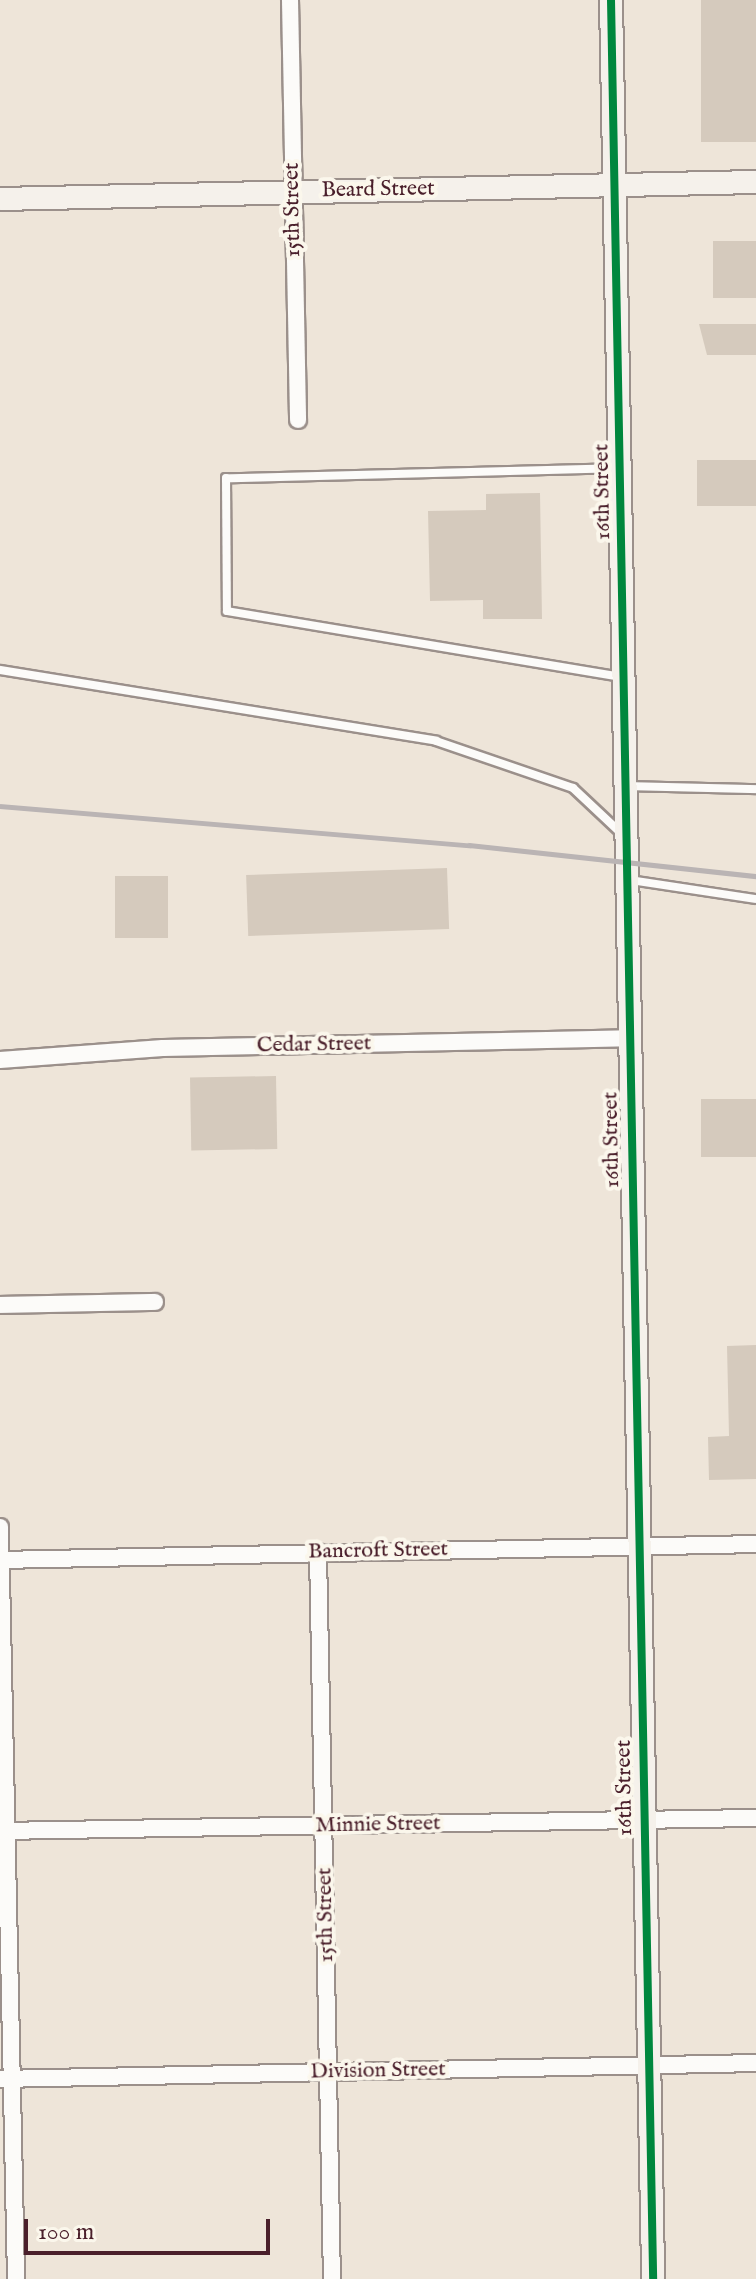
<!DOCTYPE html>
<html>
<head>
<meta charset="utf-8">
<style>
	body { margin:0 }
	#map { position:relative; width:756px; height:2279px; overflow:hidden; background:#eee5d9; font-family:"IM FELL English",serif }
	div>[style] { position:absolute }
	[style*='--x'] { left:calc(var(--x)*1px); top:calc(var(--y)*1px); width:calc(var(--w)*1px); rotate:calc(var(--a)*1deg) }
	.building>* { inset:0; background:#d5cabd; transform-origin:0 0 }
	.roads { filter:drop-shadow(2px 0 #9b908b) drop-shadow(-2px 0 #9b908b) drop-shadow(0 2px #9b908b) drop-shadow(0 -2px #9b908b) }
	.lane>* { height:8px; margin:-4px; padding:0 4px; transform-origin:4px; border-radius:4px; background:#fcfbf9 }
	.street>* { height:16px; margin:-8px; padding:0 8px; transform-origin:8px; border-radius:8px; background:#fcfbf9 }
	.secondary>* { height:22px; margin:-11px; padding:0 11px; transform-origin:11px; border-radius:11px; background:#f5f1eb }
	.rail>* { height:5px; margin:-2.5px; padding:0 2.5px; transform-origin:2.5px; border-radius:2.5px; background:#bab4b4 }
	.cycleway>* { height:8px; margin:-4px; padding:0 4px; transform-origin:4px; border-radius:4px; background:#00873e }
	span { translate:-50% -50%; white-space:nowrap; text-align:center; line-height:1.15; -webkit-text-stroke:8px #fbf7ec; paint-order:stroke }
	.street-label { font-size:22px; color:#4a1f2b }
	.scale { position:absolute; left:24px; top:2219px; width:246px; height:36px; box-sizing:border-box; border:4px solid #4a1f2b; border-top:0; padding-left:10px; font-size:24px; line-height:28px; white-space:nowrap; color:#4a1f2b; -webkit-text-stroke:6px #fbf7ec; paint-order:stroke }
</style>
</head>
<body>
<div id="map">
	<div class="building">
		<div style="left:701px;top:0;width:55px;height:142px"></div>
		<div style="left:756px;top:241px;width:57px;height:43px;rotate:90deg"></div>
		<div style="clip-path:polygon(699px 324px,756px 324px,756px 355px,707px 355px)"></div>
		<div style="left:697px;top:460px;width:59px;height:46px"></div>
		<div style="clip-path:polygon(540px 493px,542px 619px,483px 619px,483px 600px,430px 601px,428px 511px,486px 510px,486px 494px)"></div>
		<div style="left:447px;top:868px;width:61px;height:201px;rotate:88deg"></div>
		<div style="left:168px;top:876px;width:62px;height:53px;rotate:90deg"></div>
		<div style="left:276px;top:1076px;width:73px;height:86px;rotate:89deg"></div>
		<div style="left:701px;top:1099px;width:55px;height:58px"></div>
		<div style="clip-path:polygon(756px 1345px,756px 1479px,709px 1480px,708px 1437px,729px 1436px,727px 1346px)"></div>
	</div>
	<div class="roads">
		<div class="lane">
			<div style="--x:620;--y:468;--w:394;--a:178.5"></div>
			<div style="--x:226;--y:478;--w:133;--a:89.6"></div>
			<div style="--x:227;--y:611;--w:399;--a:9.5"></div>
			<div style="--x:0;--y:670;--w:442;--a:9.2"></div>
			<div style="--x:436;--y:741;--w:145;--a:18.9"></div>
			<div style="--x:573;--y:788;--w:69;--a:43.2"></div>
			<div style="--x:629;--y:786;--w:127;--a:1.4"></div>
			<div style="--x:630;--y:880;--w:127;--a:8.6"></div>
		</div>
		<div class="street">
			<div style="--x:290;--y:0;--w:420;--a:88.9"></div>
			<div style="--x:0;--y:1060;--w:163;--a:-4.2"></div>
			<div style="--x:163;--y:1048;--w:465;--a:-1.2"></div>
			<div style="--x:0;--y:1305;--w:155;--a:-1.1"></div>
			<div style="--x:0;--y:1527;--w:752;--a:88.78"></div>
			<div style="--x:318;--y:1552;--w:727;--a:88.9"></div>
			<div style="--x:0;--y:1560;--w:756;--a:-1.21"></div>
			<div style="--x:0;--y:1831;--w:756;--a:-0.99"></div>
			<div style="--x:0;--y:2079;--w:756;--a:-1.21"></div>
		</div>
		<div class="secondary">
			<div style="--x:611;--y:0;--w:2279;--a:88.94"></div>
			<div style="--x:0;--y:199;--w:756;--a:-1.29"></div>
		</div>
	</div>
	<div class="rail">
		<div style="--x:0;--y:806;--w:471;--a:4.8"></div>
		<div style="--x:469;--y:845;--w:289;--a:6.2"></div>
	</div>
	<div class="cycleway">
		<div style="--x:611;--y:0;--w:2279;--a:88.94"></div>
	</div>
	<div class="street-label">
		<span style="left:378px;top:190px;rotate:-1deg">Beard Street</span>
		<span style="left:293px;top:210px;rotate:-91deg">15th Street</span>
		<span style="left:603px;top:492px;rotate:-91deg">16th Street</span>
		<span style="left:314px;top:1045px;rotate:-1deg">Cedar Street</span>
		<span style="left:612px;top:1140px;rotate:-91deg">16th Street</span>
		<span style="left:378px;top:1551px;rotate:-1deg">Bancroft Street</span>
		<span style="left:625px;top:1788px;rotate:-91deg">16th Street</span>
		<span style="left:378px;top:1825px;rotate:-1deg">Minnie Street</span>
		<span style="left:326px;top:1915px;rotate:-91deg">15th Street</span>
		<span style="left:378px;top:2071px;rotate:-1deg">Division Street</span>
	</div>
	<div class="scale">100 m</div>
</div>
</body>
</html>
